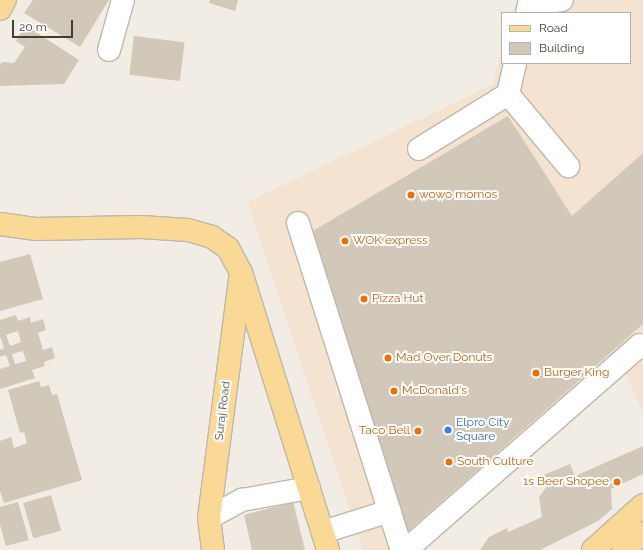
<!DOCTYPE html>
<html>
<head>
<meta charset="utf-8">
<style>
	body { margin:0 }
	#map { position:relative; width:643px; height:550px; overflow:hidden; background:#f1ede4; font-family:Raleway,sans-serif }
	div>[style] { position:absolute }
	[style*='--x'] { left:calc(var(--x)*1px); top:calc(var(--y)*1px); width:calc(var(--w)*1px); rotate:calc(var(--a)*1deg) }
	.commercial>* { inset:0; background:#f3e3d0 }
	.building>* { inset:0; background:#d2c8ba; transform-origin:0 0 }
	.roads { filter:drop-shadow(1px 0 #bfb7aa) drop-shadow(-1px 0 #bfb7aa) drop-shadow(0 1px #bfb7aa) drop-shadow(0 -1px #bfb7aa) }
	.minor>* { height:22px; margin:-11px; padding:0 11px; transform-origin:11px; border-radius:11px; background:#fff }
	.major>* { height:22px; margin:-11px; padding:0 11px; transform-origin:11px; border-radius:11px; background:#f9d995 }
	.dots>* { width:11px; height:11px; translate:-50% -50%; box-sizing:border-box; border:2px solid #fff; border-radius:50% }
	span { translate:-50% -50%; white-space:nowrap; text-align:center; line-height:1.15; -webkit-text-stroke:4px #fff; paint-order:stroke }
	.food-label { font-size:12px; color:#c56008 }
	.left { translate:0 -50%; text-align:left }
	.right { translate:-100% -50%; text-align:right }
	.street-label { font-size:12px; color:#433d34 }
	.shop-label { font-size:12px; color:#366cbe }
	.legend { position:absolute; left:501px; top:12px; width:130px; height:52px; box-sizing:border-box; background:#fff; border:1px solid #b4b1ae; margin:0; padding:5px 7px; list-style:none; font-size:12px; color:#433d34 }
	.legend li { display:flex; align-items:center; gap:8px; height:20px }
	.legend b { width:20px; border:1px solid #b4b1ae }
	.scale { position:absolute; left:12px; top:20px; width:61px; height:18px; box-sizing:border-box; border:2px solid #433d34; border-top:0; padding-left:5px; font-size:12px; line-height:14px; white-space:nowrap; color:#433d34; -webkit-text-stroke:3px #fff; paint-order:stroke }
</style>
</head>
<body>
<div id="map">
	<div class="commercial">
		<div style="clip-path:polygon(517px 0,643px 0,643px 413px,624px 371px,420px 550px,363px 550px,248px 202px,492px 85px,502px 50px,502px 63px,630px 63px,630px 13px,513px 13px)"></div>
	</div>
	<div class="building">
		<div style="clip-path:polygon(33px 0,109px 0,80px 47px,24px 13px)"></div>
		<div style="clip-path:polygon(210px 0,238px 0,235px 11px,209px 3px)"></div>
		<div style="clip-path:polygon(25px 25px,79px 60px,64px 84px,0 86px,0 65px,2px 62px,14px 63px,25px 47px,16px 41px)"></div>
		<div style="left:134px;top:36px;width:51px;height:39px;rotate:7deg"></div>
		<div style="clip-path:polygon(508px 116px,572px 216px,643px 153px,643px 324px,404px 535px,311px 232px)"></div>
		<div style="clip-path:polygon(30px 254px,43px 299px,0 311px,0 262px)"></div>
		<div style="clip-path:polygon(evenodd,16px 315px,18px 321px,30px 317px,31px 323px,43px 319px,46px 330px,38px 333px,43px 350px,52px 347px,55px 358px,44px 362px,45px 366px,32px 370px,35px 378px,0 389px,0 369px,10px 366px,6px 355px,0 357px,0 350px,4px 348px,0 336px,0 320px,16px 315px,18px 331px,21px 342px,10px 346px,6px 335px,18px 331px,16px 315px,23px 351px,26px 361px,15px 364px,12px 354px,23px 351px)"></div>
		<div style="clip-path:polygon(39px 381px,41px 387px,49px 385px,52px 395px,57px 394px,82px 480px,4px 503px,0 491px,0 441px,11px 437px,14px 448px,27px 443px,24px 432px,20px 433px,8px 390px)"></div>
		<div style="clip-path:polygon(643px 446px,643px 474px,611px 489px,612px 509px,598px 521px,540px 550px,480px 550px,489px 537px,507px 528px,508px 532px,542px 517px,539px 497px,548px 485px,544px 475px,570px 464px,575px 476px)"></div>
		<div style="left:51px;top:495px;width:37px;height:29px;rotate:74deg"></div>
		<div style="clip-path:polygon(18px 502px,29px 540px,6px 546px,0 525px,0 507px)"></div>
		<div style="clip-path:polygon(293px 502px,305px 550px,252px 550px,244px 515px)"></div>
	</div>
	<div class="roads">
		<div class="minor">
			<div style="--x:527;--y:13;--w:9;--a:-77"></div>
			<div style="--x:529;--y:4;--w:33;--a:-7"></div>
			<div style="--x:109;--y:50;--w:52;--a:-74.4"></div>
			<div style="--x:508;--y:94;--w:94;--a:50.2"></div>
			<div style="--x:419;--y:149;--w:105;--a:-31.7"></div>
			<div style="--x:508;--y:94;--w:32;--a:-77"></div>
			<div style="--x:298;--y:223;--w:343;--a:72.4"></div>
			<div style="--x:209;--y:518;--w:38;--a:-29"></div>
			<div style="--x:242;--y:500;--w:68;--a:-10.2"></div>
			<div style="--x:323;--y:532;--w:70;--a:-17.4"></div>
			<div style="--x:406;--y:550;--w:311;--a:-41.2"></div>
			<div style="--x:640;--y:345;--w:4;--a:45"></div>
		</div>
		<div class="major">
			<div style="--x:0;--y:9;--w:10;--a:-61"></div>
			<div style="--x:0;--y:224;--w:35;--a:8"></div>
			<div style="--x:35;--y:229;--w:106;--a:-1.1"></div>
			<div style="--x:141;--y:227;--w:47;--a:3.7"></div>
			<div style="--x:188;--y:230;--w:25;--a:16"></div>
			<div style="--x:212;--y:237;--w:19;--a:35"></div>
			<div style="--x:228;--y:248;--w:27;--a:62"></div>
			<div style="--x:241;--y:272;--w:291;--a:72.6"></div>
			<div style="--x:213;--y:550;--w:32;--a:-97"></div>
			<div style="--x:209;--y:518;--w:241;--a:-82.6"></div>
			<div style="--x:593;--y:550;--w:67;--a:-42"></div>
			<div style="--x:623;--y:550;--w:26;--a:-40"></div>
		</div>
	</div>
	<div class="dots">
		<div style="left:411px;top:195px;background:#e8710a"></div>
		<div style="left:345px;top:241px;background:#e8710a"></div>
		<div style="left:364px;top:299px;background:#e8710a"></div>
		<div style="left:388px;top:358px;background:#e8710a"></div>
		<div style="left:536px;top:373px;background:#e8710a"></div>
		<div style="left:394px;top:391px;background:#e8710a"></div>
		<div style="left:448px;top:430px;background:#3f7fe0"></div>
		<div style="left:418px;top:431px;background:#e8710a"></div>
		<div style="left:449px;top:462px;background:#e8710a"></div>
		<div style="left:617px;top:482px;background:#e8710a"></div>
	</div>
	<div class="food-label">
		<span class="left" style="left:419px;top:195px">wowo momos</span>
		<span class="left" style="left:353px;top:241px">WOK express</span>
		<span class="left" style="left:372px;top:299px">Pizza Hut</span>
		<span class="left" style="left:396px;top:358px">Mad Over Donuts</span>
		<span class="left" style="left:544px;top:373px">Burger King</span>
		<span class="left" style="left:402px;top:391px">McDonald's</span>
		<span class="right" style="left:410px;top:431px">Taco Bell</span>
		<span class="left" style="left:457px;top:462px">South Culture</span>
		<span class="right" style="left:609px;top:482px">1s Beer Shopee</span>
	</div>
	<div class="street-label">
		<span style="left:223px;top:411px;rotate:-83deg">Suraj Road</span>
	</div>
	<div class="shop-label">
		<span class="left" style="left:456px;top:430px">Elpro City<br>Square</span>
	</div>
	<ul class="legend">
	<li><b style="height:5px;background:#f9d995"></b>Road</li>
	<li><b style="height:11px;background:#d2c8ba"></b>Building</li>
	</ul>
	<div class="scale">20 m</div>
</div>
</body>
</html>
